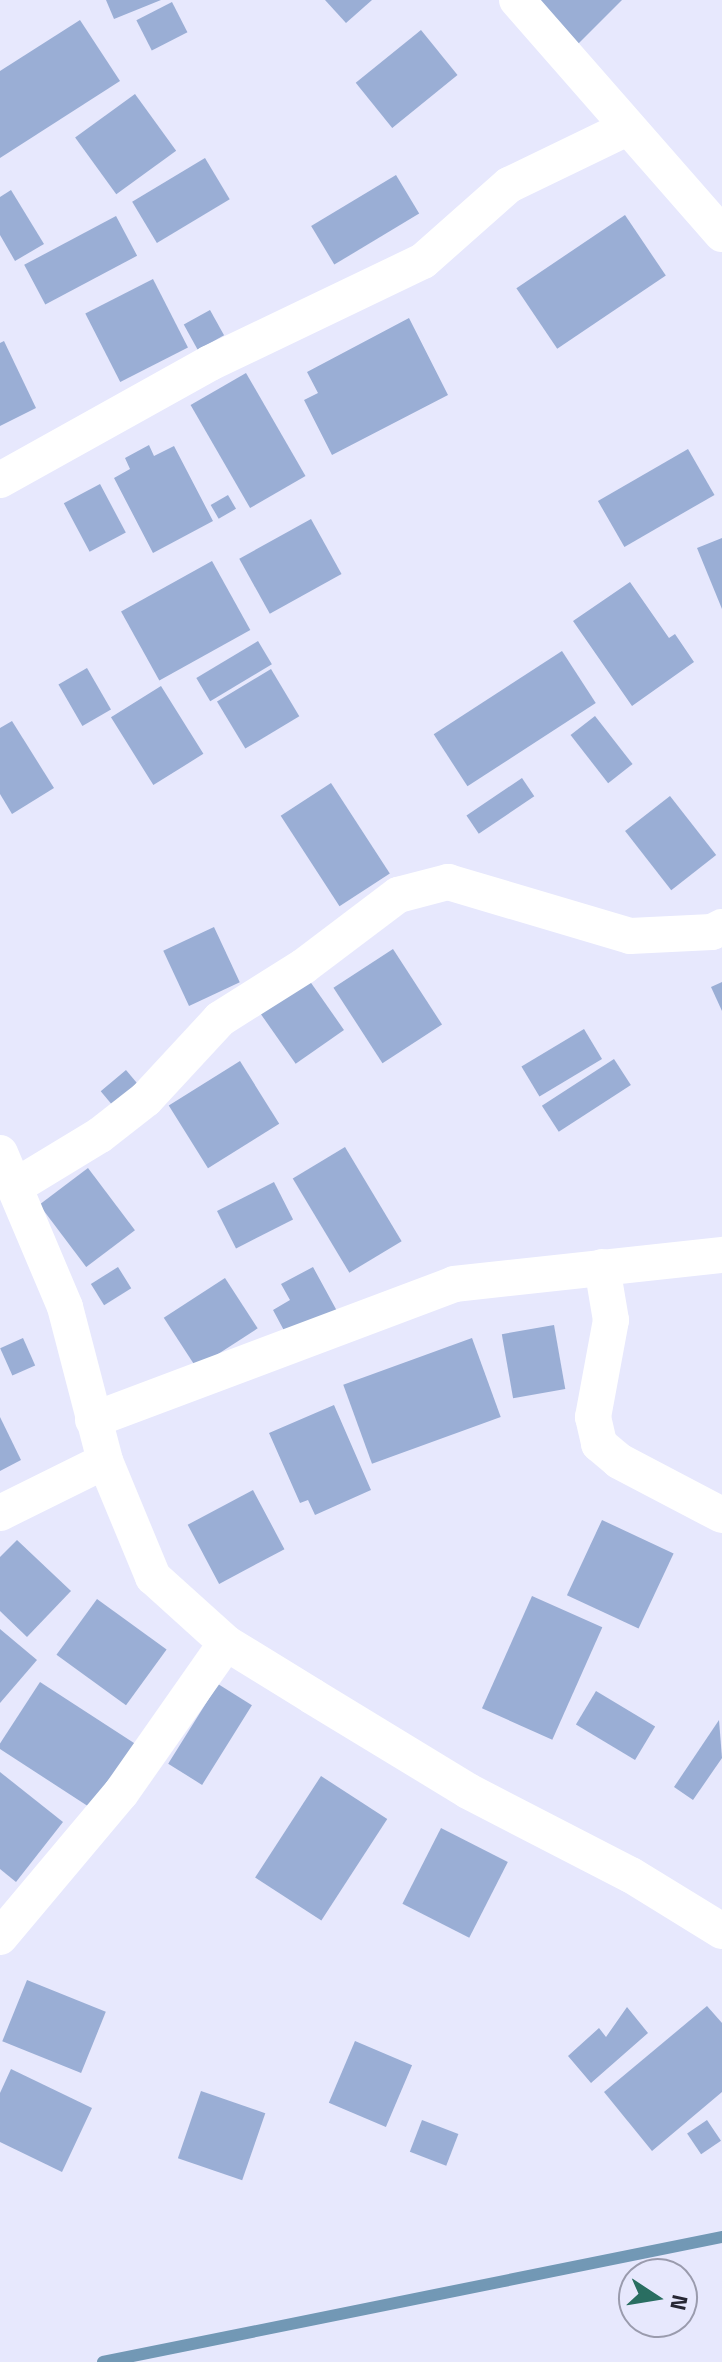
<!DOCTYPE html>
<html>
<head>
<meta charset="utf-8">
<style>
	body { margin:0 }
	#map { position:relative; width:722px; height:2362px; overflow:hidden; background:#e7e8fd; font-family:"Titillium Web",sans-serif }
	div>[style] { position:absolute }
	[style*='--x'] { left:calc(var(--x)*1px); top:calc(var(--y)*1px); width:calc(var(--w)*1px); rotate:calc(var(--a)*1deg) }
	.stream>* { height:12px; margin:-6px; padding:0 6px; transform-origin:6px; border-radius:6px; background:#7298b5 }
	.building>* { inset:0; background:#9aaed5; transform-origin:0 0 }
	.street>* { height:36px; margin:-18px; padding:0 18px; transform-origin:18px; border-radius:18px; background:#fff }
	span { translate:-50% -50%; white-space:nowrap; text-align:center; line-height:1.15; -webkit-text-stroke:7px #e7e8fd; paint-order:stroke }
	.north { position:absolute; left:618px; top:2258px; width:80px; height:80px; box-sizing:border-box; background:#e7e8fd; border:2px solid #9a9bad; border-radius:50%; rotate:102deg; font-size:22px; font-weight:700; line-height:32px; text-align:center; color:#272734 }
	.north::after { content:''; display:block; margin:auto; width:28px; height:36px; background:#296e61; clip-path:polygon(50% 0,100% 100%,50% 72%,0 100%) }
</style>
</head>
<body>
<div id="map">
	<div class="stream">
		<div style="--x:103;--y:2362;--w:631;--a:-11.42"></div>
	</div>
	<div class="building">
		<div style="clip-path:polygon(106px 0,161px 0,114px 19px)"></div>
		<div style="clip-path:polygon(325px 0,372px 0,346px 23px)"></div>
		<div style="clip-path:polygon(531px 0,622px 0,577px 45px)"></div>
		<div style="left:172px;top:2px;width:34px;height:40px;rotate:63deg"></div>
		<div style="clip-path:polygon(80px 20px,120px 81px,0 158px,0 71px)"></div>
		<div style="left:421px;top:30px;width:58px;height:84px;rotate:51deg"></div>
		<div style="left:135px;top:94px;width:70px;height:74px;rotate:54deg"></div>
		<div style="left:205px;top:158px;width:48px;height:85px;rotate:59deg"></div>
		<div style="left:396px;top:175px;width:45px;height:99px;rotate:59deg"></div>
		<div style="clip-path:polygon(11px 190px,44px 244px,15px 261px,0 235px,0 197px)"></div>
		<div style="left:625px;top:215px;width:73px;height:131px;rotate:56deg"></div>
		<div style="left:116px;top:216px;width:45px;height:104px;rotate:62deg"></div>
		<div style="left:153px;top:279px;width:77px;height:76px;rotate:63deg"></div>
		<div style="left:210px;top:310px;width:29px;height:30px;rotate:61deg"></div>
		<div style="clip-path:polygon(409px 318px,448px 395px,332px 455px,304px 400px,318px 393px,307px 372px)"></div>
		<div style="clip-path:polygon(4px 341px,36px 408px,0 426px,0 343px)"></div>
		<div style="left:246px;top:373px;width:119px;height:64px;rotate:60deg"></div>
		<div style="clip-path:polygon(149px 445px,154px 456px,174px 446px,213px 521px,153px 553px,114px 478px,130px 469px,125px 458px)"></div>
		<div style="left:688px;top:449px;width:53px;height:104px;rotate:60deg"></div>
		<div style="left:100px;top:484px;width:55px;height:41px;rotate:62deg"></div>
		<div style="left:228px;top:495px;width:16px;height:20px;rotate:60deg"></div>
		<div style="left:311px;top:519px;width:63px;height:82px;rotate:61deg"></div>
		<div style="clip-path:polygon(722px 538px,722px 609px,697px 548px)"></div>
		<div style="left:212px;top:561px;width:79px;height:104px;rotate:61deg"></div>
		<div style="clip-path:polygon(630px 582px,669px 638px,675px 634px,694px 662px,632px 706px,573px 621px)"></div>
		<div style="left:258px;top:641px;width:27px;height:72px;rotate:59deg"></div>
		<div style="left:562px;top:651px;width:62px;height:153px;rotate:57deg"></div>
		<div style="left:87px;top:668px;width:48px;height:33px;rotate:60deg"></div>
		<div style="left:271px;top:669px;width:55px;height:63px;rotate:59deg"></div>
		<div style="left:161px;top:686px;width:80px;height:59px;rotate:58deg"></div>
		<div style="left:595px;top:716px;width:61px;height:31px;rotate:52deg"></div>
		<div style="clip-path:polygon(12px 721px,54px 788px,12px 814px,0 794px,0 728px)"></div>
		<div style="left:522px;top:778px;width:22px;height:67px;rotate:56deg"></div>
		<div style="left:331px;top:783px;width:108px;height:60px;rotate:57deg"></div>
		<div style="left:670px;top:796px;width:75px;height:57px;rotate:52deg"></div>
		<div style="left:214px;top:927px;width:61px;height:56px;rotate:65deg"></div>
		<div style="left:393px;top:949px;width:90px;height:71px;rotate:57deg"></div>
		<div style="left:309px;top:980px;width:61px;height:59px;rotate:55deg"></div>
		<div style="clip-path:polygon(722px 982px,722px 1011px,711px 987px)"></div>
		<div style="left:584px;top:1029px;width:35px;height:73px;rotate:59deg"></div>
		<div style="left:614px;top:1059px;width:31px;height:86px;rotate:57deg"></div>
		<div style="left:240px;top:1061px;width:74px;height:84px;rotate:58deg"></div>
		<div style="left:126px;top:1070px;width:30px;height:33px;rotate:50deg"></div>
		<div style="left:345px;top:1147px;width:110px;height:61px;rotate:59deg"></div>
		<div style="left:88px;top:1168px;width:78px;height:61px;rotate:53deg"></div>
		<div style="left:274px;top:1182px;width:42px;height:64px;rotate:63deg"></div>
		<div style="left:118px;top:1267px;width:25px;height:32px;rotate:58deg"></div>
		<div style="clip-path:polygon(313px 1267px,337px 1311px,288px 1338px,273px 1310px,290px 1300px,281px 1284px)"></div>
		<div style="left:225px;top:1278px;width:60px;height:73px;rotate:57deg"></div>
		<div style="left:554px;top:1325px;width:65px;height:53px;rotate:80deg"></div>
		<div style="left:23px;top:1338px;width:30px;height:25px;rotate:66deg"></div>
		<div style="left:472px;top:1338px;width:84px;height:137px;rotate:70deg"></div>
		<div style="clip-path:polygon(334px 1405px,371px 1490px,315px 1515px,308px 1500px,300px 1503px,269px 1433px)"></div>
		<div style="clip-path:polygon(0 1417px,21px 1460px,0 1471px)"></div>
		<div style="left:253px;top:1490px;width:67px;height:74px;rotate:62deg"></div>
		<div style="left:602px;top:1520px;width:79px;height:83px;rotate:25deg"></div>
		<div style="clip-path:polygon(17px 1540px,71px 1591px,27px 1637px,0 1611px,0 1557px)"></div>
		<div style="left:532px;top:1596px;width:77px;height:123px;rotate:24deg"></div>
		<div style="left:97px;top:1599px;width:86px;height:69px;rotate:36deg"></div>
		<div style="clip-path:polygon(0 1629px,37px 1660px,0 1703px)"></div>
		<div style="left:40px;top:1682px;width:113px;height:78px;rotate:33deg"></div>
		<div style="left:218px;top:1684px;width:40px;height:94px;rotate:32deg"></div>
		<div style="left:596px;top:1691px;width:69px;height:39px;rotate:31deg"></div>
		<div style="clip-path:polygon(719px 1720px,722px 1758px,693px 1800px,674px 1787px)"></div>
		<div style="clip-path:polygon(0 1772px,63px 1822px,16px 1882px,0 1869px)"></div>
		<div style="left:321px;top:1776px;width:79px;height:121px;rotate:33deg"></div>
		<div style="left:441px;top:1828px;width:75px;height:85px;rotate:27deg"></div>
		<div style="left:27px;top:1980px;width:85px;height:66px;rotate:22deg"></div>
		<div style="clip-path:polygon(707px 2006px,722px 2023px,722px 2092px,652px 2151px,604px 2092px)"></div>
		<div style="clip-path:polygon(627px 2007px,648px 2033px,591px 2083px,568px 2056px,599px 2028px,606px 2037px)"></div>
		<div style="left:355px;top:2041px;width:62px;height:67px;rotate:23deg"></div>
		<div style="clip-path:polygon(11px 2069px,92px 2108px,62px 2172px,0 2142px,0 2093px)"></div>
		<div style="left:201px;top:2091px;width:68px;height:71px;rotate:19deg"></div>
		<div style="left:422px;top:2120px;width:39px;height:34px;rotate:21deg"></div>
		<div style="left:707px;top:2120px;width:25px;height:24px;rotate:56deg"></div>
	</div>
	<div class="street">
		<div style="--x:517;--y:0;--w:311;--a:48.8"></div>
		<div style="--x:0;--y:480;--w:240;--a:-29.1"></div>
		<div style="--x:210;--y:363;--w:236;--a:-25.6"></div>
		<div style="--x:423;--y:261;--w:115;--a:-41.5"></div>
		<div style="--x:509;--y:185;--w:131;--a:-25.8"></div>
		<div style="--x:0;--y:1153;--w:167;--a:67.1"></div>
		<div style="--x:65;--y:1307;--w:159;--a:75.4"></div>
		<div style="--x:105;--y:1461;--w:126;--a:67.5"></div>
		<div style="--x:153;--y:1577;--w:98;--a:42.1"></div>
		<div style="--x:226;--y:1643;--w:101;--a:31.6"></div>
		<div style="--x:312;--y:1696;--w:183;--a:31.3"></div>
		<div style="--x:468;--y:1791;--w:183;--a:27.3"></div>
		<div style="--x:631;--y:1875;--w:107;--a:31.6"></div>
		<div style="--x:16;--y:1186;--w:98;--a:-31.3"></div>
		<div style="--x:100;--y:1135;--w:58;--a:-38"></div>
		<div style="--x:146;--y:1099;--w:109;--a:-47.2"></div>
		<div style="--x:220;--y:1019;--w:99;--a:-32.2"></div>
		<div style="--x:304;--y:966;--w:118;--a:-37.1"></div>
		<div style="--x:398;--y:895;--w:52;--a:-14.6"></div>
		<div style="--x:448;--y:882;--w:190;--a:16.5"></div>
		<div style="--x:630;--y:936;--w:82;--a:-2.8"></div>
		<div style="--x:712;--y:932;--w:11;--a:-27"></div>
		<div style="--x:602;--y:1267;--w:54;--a:80.4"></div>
		<div style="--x:611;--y:1320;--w:99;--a:100.5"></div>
		<div style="--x:593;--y:1417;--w:28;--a:77"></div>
		<div style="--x:599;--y:1444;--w:26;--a:40"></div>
		<div style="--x:619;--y:1461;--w:116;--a:27.7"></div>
		<div style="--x:93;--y:1420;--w:386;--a:-20.6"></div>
		<div style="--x:454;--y:1284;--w:270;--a:-6.2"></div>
		<div style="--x:0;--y:1513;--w:117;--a:-26.3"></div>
		<div style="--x:0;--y:1937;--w:188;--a:-50"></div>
		<div style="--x:121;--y:1793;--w:183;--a:-55"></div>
	</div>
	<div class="north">N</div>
</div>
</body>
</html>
